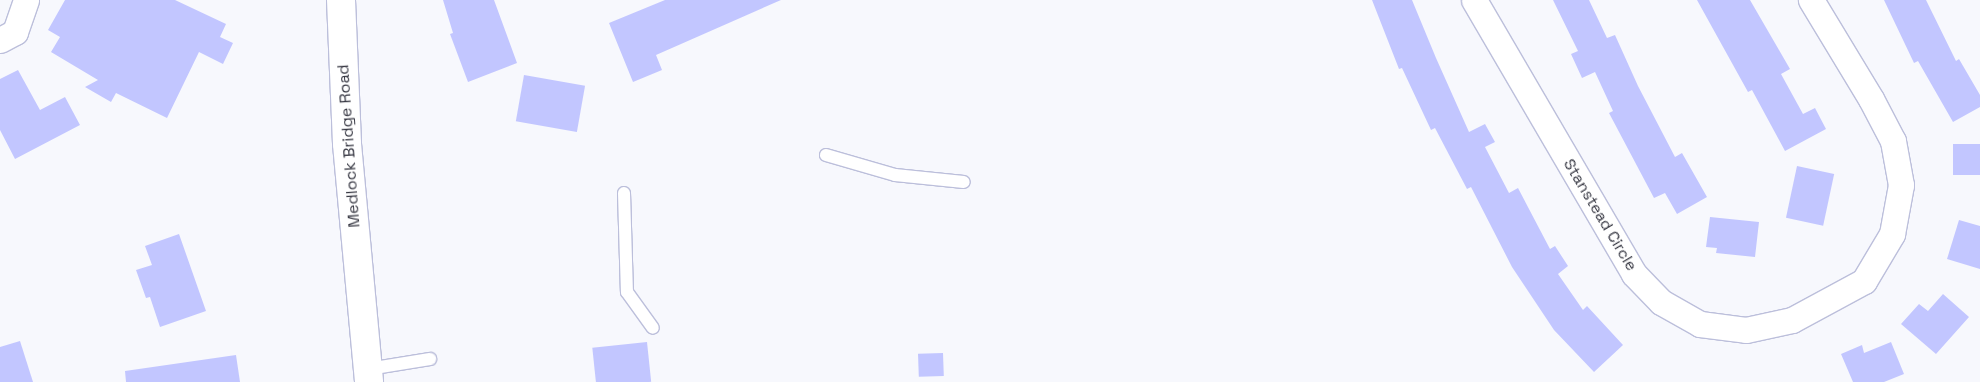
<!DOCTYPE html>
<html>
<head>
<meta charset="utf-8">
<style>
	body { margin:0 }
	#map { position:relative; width:1980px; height:382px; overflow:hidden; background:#f7f8fd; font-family:"Space Grotesk",sans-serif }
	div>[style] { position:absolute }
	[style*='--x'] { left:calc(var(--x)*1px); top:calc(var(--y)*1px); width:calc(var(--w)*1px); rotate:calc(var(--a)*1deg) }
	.building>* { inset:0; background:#c2c6ff; transform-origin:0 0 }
	.roads { filter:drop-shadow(1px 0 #bcbfdb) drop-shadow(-1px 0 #bcbfdb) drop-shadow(0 1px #bcbfdb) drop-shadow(0 -1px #bcbfdb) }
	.service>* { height:12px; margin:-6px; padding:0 6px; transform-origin:6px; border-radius:6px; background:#fff }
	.minor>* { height:25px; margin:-12.5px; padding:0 12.5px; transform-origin:12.5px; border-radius:12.5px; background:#fff }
	.tertiary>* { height:28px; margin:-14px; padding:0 14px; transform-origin:14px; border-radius:14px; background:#fff }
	span { translate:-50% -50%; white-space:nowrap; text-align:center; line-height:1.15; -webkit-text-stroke:4px #fff; paint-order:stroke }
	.street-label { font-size:16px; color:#363742 }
</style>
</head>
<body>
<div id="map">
	<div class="building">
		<div style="clip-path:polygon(65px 0,175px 0,226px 24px,220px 37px,233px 43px,223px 64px,199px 52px,167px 118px,116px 93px,111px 102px,85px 87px,98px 80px,51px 52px,60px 37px,48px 30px)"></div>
		<div style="clip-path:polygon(443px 0,494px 0,517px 63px,468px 82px,450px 34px,453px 33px)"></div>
		<div style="clip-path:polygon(665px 0,781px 0,656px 55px,662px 70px,633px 82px,609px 23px)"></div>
		<div style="clip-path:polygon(1372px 0,1412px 0,1436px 58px,1469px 132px,1485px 124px,1495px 142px,1485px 147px,1509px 193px,1518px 188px,1550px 249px,1555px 246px,1568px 266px,1558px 274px,1583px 310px,1587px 306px,1623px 345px,1594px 372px,1554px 330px,1512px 267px,1471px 187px,1467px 189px,1435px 128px,1431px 130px,1402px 68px,1399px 69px)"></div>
		<div style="clip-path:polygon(1553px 0,1589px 0,1607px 38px,1615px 35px,1638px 86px,1675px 157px,1682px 153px,1707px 197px,1677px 214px,1665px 193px,1654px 198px,1609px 113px,1613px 111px,1595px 72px,1582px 78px,1571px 54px,1578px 51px)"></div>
		<div style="clip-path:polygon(1697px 0,1750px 0,1790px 69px,1781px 74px,1803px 114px,1815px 108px,1826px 129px,1785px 151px,1752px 90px,1748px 92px)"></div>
		<div style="clip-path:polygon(1884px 0,1926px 0,1956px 61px,1959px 59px,1980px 95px,1980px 107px,1953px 122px,1918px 61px,1914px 63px)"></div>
		<div style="clip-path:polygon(18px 70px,40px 110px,65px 97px,80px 125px,15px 159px,0 130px,0 79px)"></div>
		<div style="left:524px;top:75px;width:62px;height:47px;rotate:10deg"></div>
		<div style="left:1953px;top:144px;width:27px;height:31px"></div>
		<div style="left:1797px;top:166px;width:38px;height:53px;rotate:12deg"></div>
		<div style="clip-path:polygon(1710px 217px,1759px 222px,1755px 257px,1716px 253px,1717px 248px,1706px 247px)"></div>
		<div style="clip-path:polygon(1959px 220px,1980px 226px,1980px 269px,1947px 259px)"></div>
		<div style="clip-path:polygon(179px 234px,206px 311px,160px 327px,150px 297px,146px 298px,136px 270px,152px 265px,145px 246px)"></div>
		<div style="clip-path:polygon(1943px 294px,1969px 317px,1936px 354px,1901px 324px,1919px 304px,1928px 311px)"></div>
		<div style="clip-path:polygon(20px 341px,33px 382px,0 382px,0 347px)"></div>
		<div style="left:647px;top:342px;width:40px;height:55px;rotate:84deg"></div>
		<div style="clip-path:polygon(1891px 342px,1904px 374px,1884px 382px,1853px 382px,1841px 354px,1862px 345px,1864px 353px)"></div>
		<div style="left:943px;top:353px;width:23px;height:25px;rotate:88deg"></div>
		<div style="clip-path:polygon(236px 355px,240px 382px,126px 382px,125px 371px)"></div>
	</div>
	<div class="roads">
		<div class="service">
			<div style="--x:826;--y:155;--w:72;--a:16.2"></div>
			<div style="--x:895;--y:175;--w:69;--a:5.8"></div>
			<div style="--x:624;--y:193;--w:99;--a:88.3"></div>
			<div style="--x:627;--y:292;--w:44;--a:54.2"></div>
			<div style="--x:368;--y:369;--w:63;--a:-9.2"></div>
		</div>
		<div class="minor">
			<div style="--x:1474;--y:0;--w:317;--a:59.7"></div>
			<div style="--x:1634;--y:274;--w:39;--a:46"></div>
			<div style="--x:1661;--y:302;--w:45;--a:29.4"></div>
			<div style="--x:1700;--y:324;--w:46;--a:7.4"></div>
			<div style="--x:1746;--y:330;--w:47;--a:-12.3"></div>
			<div style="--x:1792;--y:320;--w:82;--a:-28.4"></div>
			<div style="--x:1864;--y:281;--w:55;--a:-59.2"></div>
			<div style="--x:1892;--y:234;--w:50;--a:-79.6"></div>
			<div style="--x:1901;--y:185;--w:45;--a:-100.3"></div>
			<div style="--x:1893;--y:141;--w:47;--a:-117.6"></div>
			<div style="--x:1871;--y:99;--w:116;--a:-121.2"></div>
			<div style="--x:0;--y:40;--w:17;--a:-28"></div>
			<div style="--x:15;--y:32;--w:34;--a:-71"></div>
		</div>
		<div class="tertiary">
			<div style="--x:341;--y:0;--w:144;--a:87.6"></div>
			<div style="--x:347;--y:144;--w:239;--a:84.7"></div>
		</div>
	</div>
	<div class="street-label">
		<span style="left:349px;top:146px;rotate:-94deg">Medlock Bridge Road</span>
		<span style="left:1600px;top:215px;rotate:59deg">Stanstead Circle</span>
	</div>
</div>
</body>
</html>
